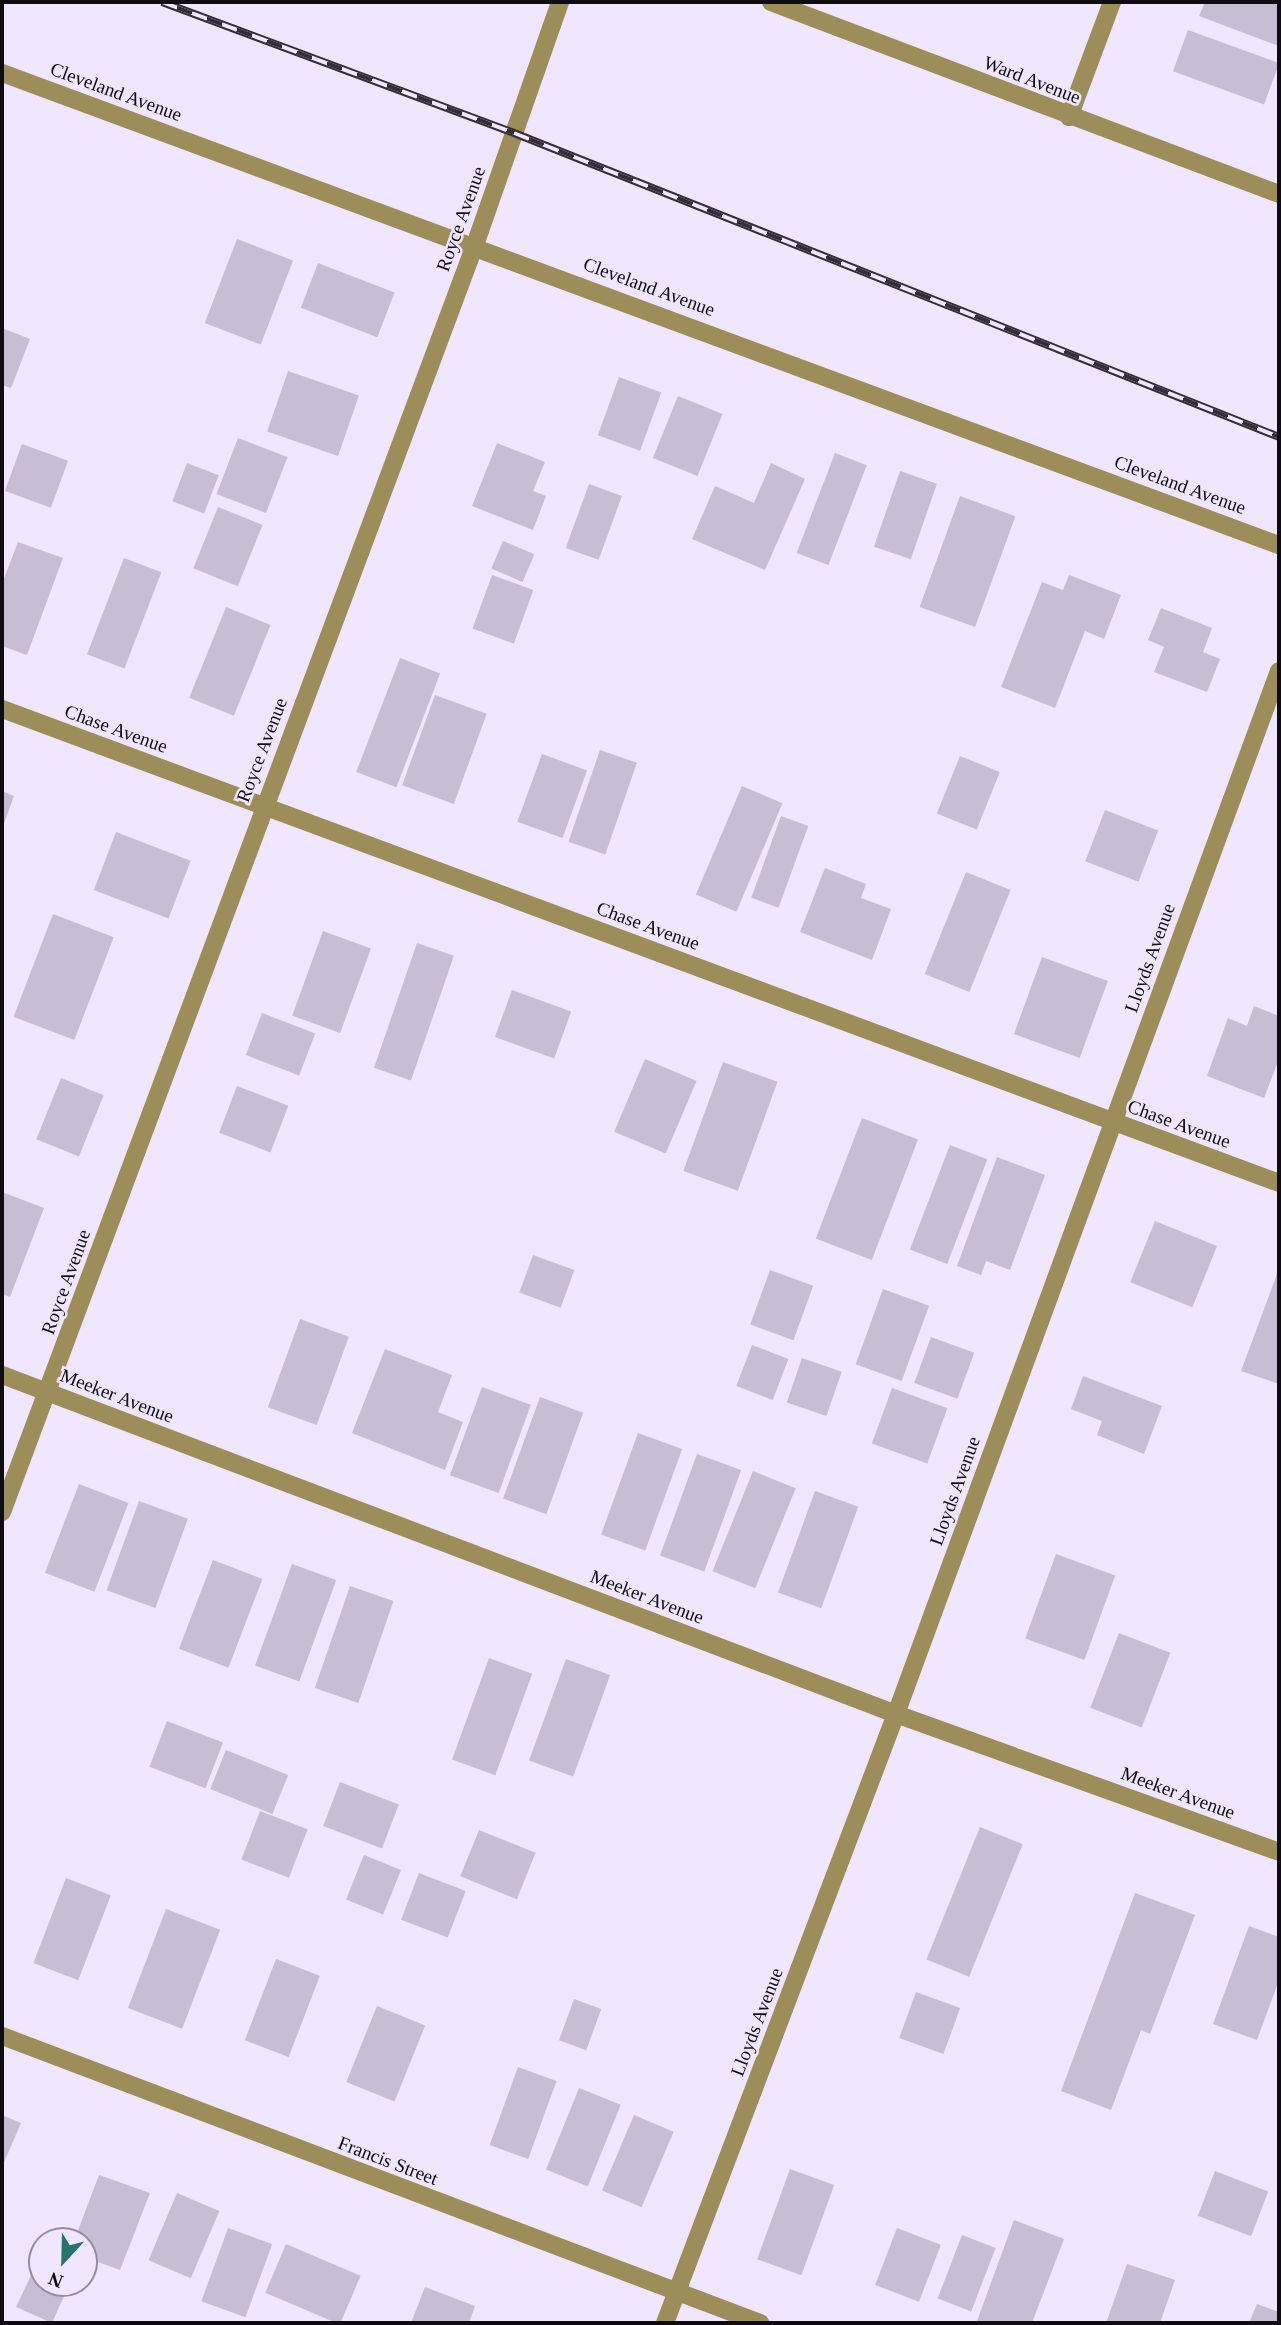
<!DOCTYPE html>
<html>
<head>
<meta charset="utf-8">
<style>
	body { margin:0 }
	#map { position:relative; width:1281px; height:2325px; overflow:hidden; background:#f0e6fd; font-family:Georgia,serif }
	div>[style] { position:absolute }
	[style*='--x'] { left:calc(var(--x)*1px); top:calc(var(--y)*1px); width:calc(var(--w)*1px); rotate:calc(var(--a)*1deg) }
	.building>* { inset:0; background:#c7bed3; transform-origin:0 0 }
	.street>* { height:18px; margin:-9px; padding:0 9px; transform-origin:9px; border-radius:9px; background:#9d8d5a }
	.rail>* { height:8px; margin-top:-4px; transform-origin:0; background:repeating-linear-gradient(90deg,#f0e6fd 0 16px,#322e37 0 32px); box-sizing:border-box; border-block:2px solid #322e37 }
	span { translate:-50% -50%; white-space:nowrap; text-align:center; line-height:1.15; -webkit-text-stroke:5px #f0e6fd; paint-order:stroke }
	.street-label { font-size:19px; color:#0e0b12 }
	.frame { position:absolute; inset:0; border:4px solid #0e0b12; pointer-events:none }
	.north { position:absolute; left:28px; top:2227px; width:70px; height:70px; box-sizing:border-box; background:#f0e6fd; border:2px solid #968e9f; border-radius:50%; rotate:202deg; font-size:19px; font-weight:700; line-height:28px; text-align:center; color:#0e0b12 }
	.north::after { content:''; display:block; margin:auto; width:24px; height:32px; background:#287270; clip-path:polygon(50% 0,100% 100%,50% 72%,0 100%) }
</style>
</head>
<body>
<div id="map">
	<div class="building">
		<div style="clip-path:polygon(1205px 2px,1279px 2px,1279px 46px,1199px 16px)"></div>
		<div style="left:1188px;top:30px;width:97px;height:44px;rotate:20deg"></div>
		<div style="left:237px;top:239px;width:60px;height:90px;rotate:21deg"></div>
		<div style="left:318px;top:263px;width:82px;height:48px;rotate:21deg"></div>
		<div style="clip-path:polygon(2px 328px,30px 339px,11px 388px,2px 385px)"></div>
		<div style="left:288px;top:371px;width:75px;height:64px;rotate:19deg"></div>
		<div style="left:619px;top:377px;width:45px;height:62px;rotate:20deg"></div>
		<div style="left:678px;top:396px;width:48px;height:67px;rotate:22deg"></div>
		<div style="left:238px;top:438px;width:53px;height:60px;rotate:21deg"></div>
		<div style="clip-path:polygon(497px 443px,545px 462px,533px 491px,546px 496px,533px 530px,472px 506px)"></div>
		<div style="left:22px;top:444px;width:49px;height:50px;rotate:20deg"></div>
		<div style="left:835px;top:453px;width:34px;height:107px;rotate:21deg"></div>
		<div style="left:187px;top:463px;width:34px;height:41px;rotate:21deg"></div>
		<div style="clip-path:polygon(771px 463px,805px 479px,765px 570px,692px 539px,715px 486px,754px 503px)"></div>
		<div style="left:900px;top:471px;width:39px;height:80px;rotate:19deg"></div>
		<div style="left:589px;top:484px;width:35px;height:68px;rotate:20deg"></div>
		<div style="left:960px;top:496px;width:59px;height:118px;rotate:20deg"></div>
		<div style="left:218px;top:507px;width:48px;height:66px;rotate:22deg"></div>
		<div style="left:503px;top:541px;width:34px;height:30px;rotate:23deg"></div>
		<div style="clip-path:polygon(18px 542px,63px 558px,27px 655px,2px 646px,2px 584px)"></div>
		<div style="left:124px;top:558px;width:40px;height:103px;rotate:21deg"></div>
		<div style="left:492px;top:575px;width:44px;height:57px;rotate:20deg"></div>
		<div style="clip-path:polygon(1069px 575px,1121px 595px,1104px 639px,1085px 631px,1055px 708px,1001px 687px,1042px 582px,1063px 590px)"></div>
		<div style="left:226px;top:607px;width:48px;height:98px;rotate:22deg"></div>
		<div style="clip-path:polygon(1161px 608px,1212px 628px,1203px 652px,1220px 659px,1207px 692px,1154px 672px,1164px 647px,1148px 640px)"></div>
		<div style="left:400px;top:658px;width:43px;height:122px;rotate:21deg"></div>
		<div style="left:435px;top:695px;width:55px;height:96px;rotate:20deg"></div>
		<div style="left:600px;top:750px;width:39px;height:97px;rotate:19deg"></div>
		<div style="left:542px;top:754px;width:48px;height:72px;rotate:20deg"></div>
		<div style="left:960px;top:756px;width:43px;height:62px;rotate:22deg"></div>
		<div style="left:742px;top:786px;width:44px;height:118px;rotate:23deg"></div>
		<div style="clip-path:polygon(2px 791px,14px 796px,2px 829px)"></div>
		<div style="left:1105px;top:810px;width:57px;height:55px;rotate:21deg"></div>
		<div style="left:781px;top:816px;width:29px;height:87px;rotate:20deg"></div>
		<div style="left:116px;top:832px;width:80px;height:62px;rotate:21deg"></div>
		<div style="clip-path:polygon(825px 868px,866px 884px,861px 898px,891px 909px,872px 960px,800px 932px)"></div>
		<div style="left:966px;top:872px;width:48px;height:110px;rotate:22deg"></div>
		<div style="left:53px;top:914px;width:65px;height:110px;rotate:21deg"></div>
		<div style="left:323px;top:931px;width:51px;height:90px;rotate:20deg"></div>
		<div style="left:417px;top:943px;width:39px;height:132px;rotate:19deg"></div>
		<div style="left:1042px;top:957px;width:70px;height:82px;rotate:20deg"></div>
		<div style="left:512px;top:990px;width:63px;height:50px;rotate:20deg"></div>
		<div style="clip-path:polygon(1254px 1006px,1279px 1016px,1279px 1059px,1264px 1098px,1207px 1076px,1228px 1018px,1247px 1026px)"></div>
		<div style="left:262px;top:1013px;width:57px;height:45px;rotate:21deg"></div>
		<div style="left:645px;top:1059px;width:56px;height:79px;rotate:23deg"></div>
		<div style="left:723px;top:1062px;width:58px;height:116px;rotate:20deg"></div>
		<div style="left:61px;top:1078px;width:46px;height:66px;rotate:22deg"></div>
		<div style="left:237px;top:1086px;width:55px;height:50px;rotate:21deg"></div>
		<div style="left:862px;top:1118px;width:60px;height:129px;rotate:21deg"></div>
		<div style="left:950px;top:1145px;width:40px;height:112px;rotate:21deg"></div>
		<div style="clip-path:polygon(997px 1157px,1045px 1175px,1010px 1270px,986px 1261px,981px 1275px,957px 1266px)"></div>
		<div style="clip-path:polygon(2px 1192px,44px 1208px,10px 1297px,2px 1294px)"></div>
		<div style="left:1155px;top:1221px;width:67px;height:66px;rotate:22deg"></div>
		<div style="left:533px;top:1255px;width:44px;height:40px;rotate:20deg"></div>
		<div style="left:770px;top:1270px;width:46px;height:58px;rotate:20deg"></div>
		<div style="clip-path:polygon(1277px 1274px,1279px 1275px,1279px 1384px,1241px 1371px)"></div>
		<div style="left:883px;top:1289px;width:49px;height:80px;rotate:20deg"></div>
		<div style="left:300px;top:1319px;width:52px;height:94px;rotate:20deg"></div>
		<div style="left:931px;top:1337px;width:46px;height:49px;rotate:20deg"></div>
		<div style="left:752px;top:1345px;width:39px;height:44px;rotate:21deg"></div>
		<div style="clip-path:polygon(385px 1349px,452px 1375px,438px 1412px,463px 1422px,445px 1470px,352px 1433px)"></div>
		<div style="left:802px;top:1358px;width:42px;height:47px;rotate:19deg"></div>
		<div style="clip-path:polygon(1083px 1376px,1162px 1406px,1144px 1454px,1097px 1435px,1102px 1421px,1071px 1409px)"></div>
		<div style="left:482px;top:1387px;width:52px;height:94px;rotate:20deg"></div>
		<div style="left:892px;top:1388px;width:59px;height:59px;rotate:20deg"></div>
		<div style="left:540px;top:1397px;width:46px;height:108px;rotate:20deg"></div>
		<div style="left:638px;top:1433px;width:47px;height:108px;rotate:20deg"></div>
		<div style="left:697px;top:1454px;width:47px;height:108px;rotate:20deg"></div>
		<div style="left:753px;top:1471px;width:46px;height:108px;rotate:22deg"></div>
		<div style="left:79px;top:1484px;width:53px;height:95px;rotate:21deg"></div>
		<div style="left:815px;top:1491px;width:46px;height:108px;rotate:20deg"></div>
		<div style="left:139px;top:1501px;width:52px;height:95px;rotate:20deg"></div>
		<div style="left:1056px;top:1554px;width:63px;height:90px;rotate:20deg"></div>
		<div style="left:213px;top:1560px;width:53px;height:95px;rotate:21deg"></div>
		<div style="left:292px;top:1564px;width:47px;height:108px;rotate:20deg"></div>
		<div style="left:350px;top:1586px;width:46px;height:108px;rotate:19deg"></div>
		<div style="left:1119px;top:1633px;width:55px;height:80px;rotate:21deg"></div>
		<div style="left:489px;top:1658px;width:46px;height:108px;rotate:20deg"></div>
		<div style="left:566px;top:1659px;width:47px;height:108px;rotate:20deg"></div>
		<div style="left:167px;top:1721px;width:60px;height:49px;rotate:21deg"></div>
		<div style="left:226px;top:1750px;width:67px;height:42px;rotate:22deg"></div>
		<div style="left:340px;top:1782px;width:63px;height:47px;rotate:21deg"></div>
		<div style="left:260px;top:1811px;width:51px;height:52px;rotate:21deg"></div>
		<div style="left:980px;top:1827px;width:46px;height:143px;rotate:22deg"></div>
		<div style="left:479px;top:1830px;width:61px;height:50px;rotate:22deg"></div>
		<div style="left:364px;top:1855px;width:40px;height:48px;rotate:22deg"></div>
		<div style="left:419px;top:1873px;width:50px;height:50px;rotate:21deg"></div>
		<div style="left:66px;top:1878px;width:48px;height:91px;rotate:21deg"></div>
		<div style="clip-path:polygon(1135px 1893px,1195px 1915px,1150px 2034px,1141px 2030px,1111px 2110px,1061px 2091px)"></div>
		<div style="left:166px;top:1909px;width:58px;height:106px;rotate:21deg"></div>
		<div style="clip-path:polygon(1249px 1926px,1279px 1937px,1279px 1980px,1257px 2040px,1213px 2024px)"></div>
		<div style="left:276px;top:1959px;width:47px;height:87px;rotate:21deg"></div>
		<div style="left:916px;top:1992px;width:47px;height:49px;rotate:20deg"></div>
		<div style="left:574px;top:1999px;width:29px;height:44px;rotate:20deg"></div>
		<div style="left:377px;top:2006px;width:52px;height:82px;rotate:22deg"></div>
		<div style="left:518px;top:2067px;width:41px;height:83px;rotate:20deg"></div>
		<div style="left:579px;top:2088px;width:45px;height:88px;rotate:22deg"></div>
		<div style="clip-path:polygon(2px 2115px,21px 2123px,2px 2167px)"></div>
		<div style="left:634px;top:2115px;width:43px;height:82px;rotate:23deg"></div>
		<div style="left:790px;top:2169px;width:47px;height:96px;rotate:20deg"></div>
		<div style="left:1215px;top:2171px;width:57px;height:48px;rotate:21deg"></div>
		<div style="clip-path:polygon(99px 2175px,150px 2193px,120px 2270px,84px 2257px,84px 2241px,74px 2241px)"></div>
		<div style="left:177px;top:2193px;width:46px;height:73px;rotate:23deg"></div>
		<div style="clip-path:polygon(1014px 2220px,1064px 2239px,1032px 2323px,983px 2323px,977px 2321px)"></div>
		<div style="left:228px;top:2228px;width:47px;height:78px;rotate:20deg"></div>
		<div style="left:897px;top:2228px;width:47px;height:61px;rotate:21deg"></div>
		<div style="left:962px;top:2235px;width:36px;height:68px;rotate:21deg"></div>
		<div style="left:286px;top:2244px;width:81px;height:53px;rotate:23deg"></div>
		<div style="clip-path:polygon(1127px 2264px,1175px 2280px,1160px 2323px,1106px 2323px)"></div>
		<div style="clip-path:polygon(34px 2269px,42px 2273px,42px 2283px,69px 2285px,52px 2323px,16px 2307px)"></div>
		<div style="clip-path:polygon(425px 2287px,475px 2306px,469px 2323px,411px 2323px)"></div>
		<div style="clip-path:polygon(1257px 2304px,1279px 2312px,1279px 2323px,1249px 2323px)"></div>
	</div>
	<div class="street">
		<div style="--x:771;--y:2;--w:543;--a:20.7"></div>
		<div style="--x:2;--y:73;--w:1361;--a:20.29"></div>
		<div style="--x:1069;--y:117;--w:123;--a:-69.5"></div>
		<div style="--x:2;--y:709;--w:1362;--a:20.36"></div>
		<div style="--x:2;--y:1375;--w:956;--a:20.77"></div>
		<div style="--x:896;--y:1714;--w:407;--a:19.8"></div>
		<div style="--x:2;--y:1512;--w:1352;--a:-69.53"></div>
		<div style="--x:475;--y:245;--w:257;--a:-70.7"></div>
		<div style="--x:2;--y:2036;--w:811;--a:20.74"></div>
		<div style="--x:665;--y:2323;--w:651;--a:-69.23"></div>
		<div style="--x:896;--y:1714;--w:1111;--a:-69.84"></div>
	</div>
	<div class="rail">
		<div style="--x:162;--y:2;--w:376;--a:20.4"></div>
		<div style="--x:514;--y:133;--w:823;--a:21.67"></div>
	</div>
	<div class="street-label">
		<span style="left:1032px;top:80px;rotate:21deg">Ward Avenue</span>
		<span style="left:116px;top:92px;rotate:20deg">Cleveland Avenue</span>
		<span style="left:461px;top:219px;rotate:-70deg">Royce Avenue</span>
		<span style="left:649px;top:287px;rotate:20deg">Cleveland Avenue</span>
		<span style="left:1180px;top:485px;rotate:20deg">Cleveland Avenue</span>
		<span style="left:116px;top:729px;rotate:20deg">Chase Avenue</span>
		<span style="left:262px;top:750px;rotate:-69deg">Royce Avenue</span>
		<span style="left:648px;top:926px;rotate:20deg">Chase Avenue</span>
		<span style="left:1150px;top:958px;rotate:-70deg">Lloyds Avenue</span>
		<span style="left:1179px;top:1124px;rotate:20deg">Chase Avenue</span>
		<span style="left:66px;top:1282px;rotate:-70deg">Royce Avenue</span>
		<span style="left:117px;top:1396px;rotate:21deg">Meeker Avenue</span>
		<span style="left:955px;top:1491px;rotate:-70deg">Lloyds Avenue</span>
		<span style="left:647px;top:1597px;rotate:21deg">Meeker Avenue</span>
		<span style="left:1178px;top:1793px;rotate:20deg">Meeker Avenue</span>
		<span style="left:757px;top:2022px;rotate:-69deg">Lloyds Avenue</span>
		<span style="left:388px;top:2161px;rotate:21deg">Francis Street</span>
	</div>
	<div class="frame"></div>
	<div class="north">N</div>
</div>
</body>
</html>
